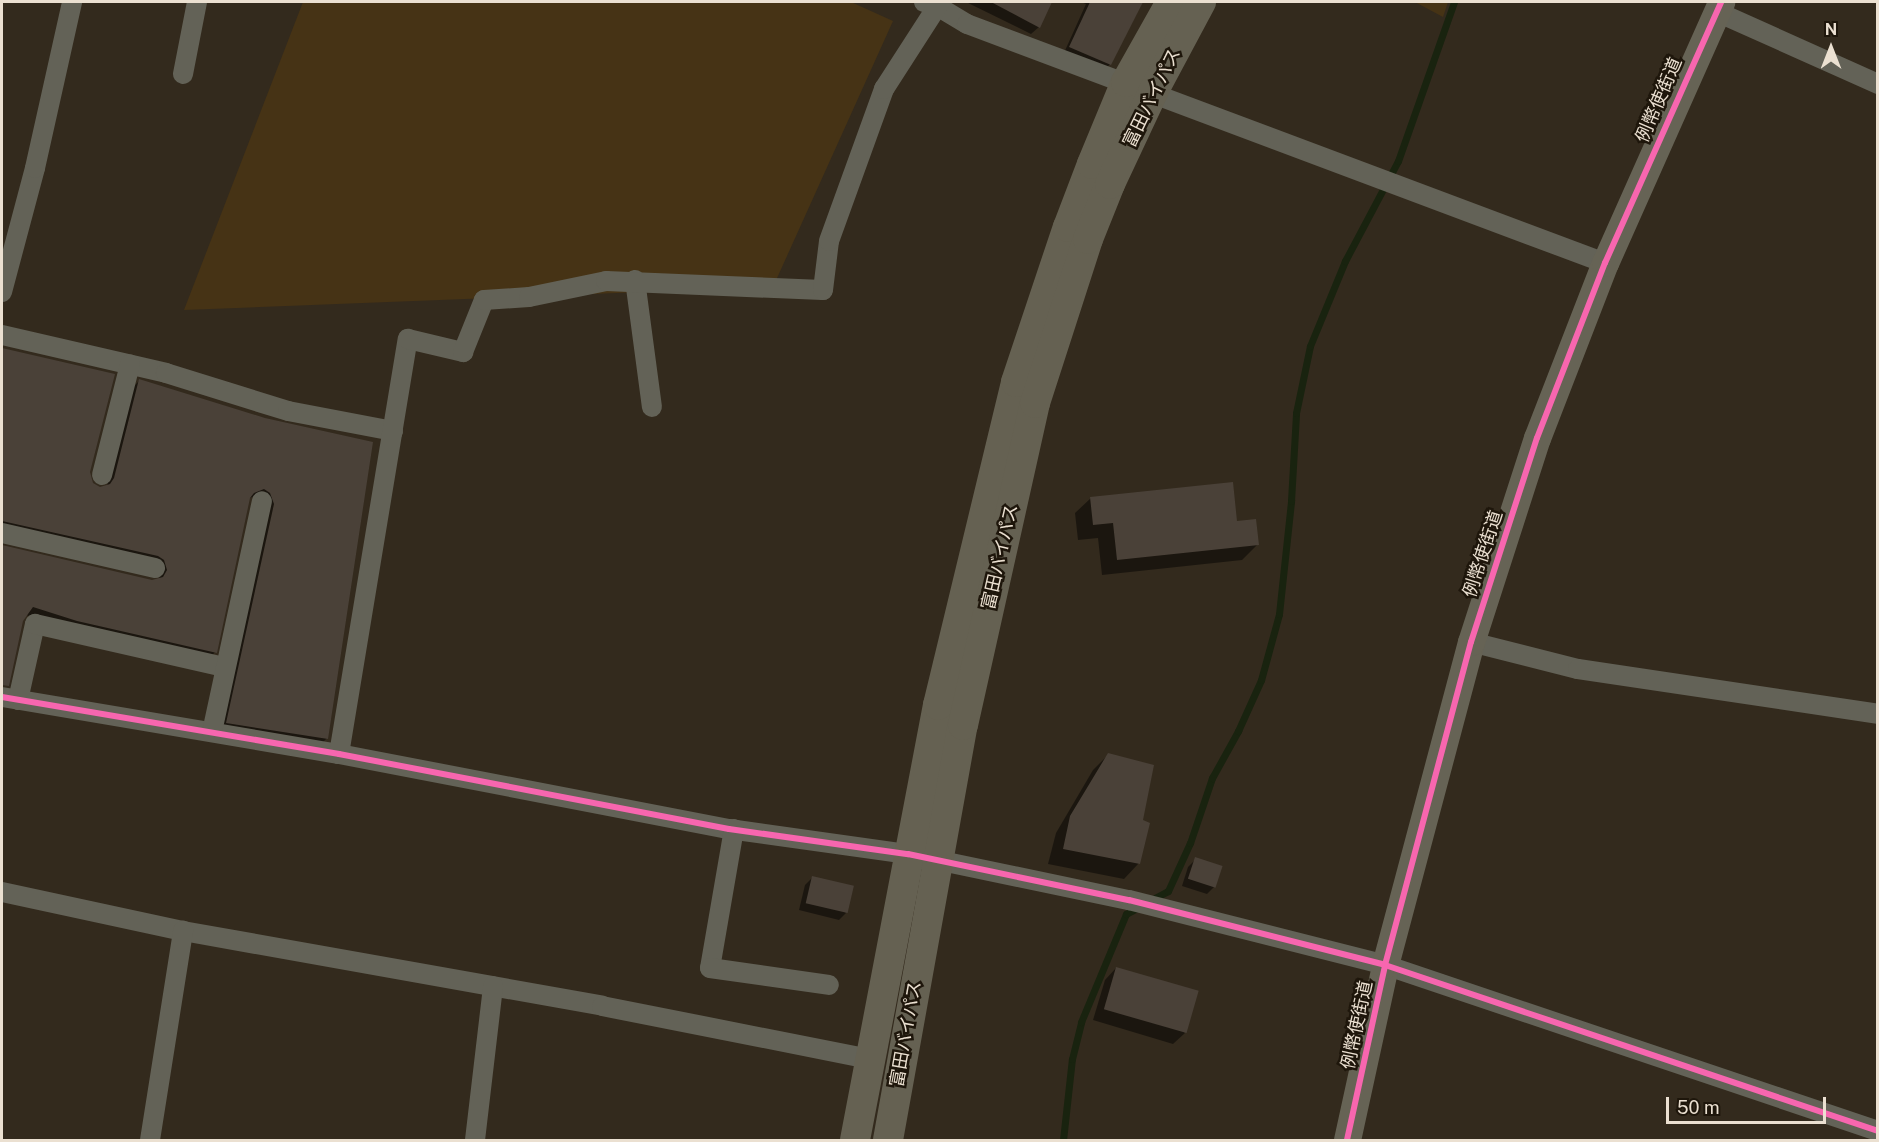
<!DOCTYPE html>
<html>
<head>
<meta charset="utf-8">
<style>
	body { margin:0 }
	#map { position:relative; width:1879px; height:1142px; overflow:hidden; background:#332a1d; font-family:"Public Sans","Noto Sans JP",sans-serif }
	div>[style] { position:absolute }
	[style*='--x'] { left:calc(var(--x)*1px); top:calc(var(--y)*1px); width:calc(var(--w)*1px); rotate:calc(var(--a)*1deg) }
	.built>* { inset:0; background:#463315 }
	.shadow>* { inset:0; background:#0007 }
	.stream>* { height:7px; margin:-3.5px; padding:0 3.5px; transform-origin:3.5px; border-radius:3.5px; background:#19230f }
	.building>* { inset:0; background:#4a4138; transform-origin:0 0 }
	.street>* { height:20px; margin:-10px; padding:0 10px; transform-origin:10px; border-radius:10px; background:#636257 }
	.secondary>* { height:27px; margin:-13.5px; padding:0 13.5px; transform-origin:13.5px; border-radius:13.5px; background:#666355 }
	.primary>* { height:30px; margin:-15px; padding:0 15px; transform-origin:15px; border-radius:15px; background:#656152 }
	.cycleway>* { height:6px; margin:-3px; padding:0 3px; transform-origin:3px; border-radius:3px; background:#f766af }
	span { translate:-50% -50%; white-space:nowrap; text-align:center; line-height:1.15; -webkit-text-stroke:5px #1e160b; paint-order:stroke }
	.street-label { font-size:18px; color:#ebe0d1 }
	.frame { position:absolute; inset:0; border:3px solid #ebe0d1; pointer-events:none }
	.north { position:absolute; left:1801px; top:18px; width:60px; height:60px; -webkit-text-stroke:4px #1e160b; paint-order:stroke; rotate:0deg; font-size:16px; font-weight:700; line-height:24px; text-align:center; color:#ebe0d1 }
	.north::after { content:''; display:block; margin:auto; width:21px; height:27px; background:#ebe0d1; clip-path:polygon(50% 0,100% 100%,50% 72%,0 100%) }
	.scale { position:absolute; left:1666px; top:1097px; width:160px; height:27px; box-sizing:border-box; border:3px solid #ebe0d1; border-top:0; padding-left:8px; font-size:18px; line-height:21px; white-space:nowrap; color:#ebe0d1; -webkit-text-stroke:4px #1e160b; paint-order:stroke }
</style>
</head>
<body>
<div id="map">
	<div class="built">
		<div style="clip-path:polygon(303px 2px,851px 2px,893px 21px,773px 287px,184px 310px)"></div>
		<div style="clip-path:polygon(1415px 2px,1448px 2px,1443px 17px)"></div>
	</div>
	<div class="shadow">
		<div style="clip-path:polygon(966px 2px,1050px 2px,1039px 27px,1031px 34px)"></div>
		<div style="clip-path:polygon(1081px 2px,1141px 2px,1110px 64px,1103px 72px,1063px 55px,1086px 4px)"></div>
		<div style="clip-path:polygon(2px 350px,113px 375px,89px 472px,92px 484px,99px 488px,107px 486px,132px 388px,139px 381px,264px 420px,327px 738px,320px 745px,220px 730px,256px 496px,249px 498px,215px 652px,208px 660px,69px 628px,26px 615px,22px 621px,9px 679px,2px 686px,2px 547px,152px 581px,160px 579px,156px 567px,2px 529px)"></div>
		<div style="clip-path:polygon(1091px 498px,1257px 545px,1242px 560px,1102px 575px,1098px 538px,1078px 540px,1075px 513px)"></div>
		<div style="clip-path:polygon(1108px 755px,1141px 821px,1139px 863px,1124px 879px,1048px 864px,1056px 833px,1093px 770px)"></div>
		<div style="clip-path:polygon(1196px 859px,1214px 887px,1207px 894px,1182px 886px,1188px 867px)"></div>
		<div style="clip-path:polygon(813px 877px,846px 913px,839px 920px,799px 910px,805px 885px)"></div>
		<div style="clip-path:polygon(1116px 968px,1185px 1033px,1173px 1044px,1093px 1020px,1105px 980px)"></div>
	</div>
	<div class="stream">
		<div style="--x:1151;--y:900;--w:19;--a:-28"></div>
		<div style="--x:1168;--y:891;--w:53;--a:-65.4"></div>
		<div style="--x:1190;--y:843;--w:69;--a:-71.3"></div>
		<div style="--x:1212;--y:778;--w:54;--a:-61"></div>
		<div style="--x:1238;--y:731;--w:56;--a:-65.7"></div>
		<div style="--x:1261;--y:680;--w:68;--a:-74.7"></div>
		<div style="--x:1279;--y:614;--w:114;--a:-83.9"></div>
		<div style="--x:1291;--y:501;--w:88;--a:-86.7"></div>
		<div style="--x:1296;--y:413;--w:68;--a:-78.2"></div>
		<div style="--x:1310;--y:346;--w:92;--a:-67.6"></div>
		<div style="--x:1345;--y:261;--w:113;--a:-62.1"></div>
		<div style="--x:1398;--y:161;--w:169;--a:-70.6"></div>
		<div style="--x:1063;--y:1140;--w:81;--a:-83.7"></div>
		<div style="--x:1072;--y:1059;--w:38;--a:-76"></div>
		<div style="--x:1081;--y:1022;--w:117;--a:-67.4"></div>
		<div style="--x:1126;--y:914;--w:15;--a:-28"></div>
	</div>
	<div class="building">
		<div style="clip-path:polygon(991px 2px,1052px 2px,1040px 28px)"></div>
		<div style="clip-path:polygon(1090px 2px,1143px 2px,1111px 65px,1069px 47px)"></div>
		<div style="clip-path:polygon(2px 348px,115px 374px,90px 472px,93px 483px,100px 487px,110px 484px,114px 478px,139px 379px,265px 418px,373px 442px,328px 739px,226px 723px,274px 504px,270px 493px,264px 489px,254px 493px,250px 498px,217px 653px,77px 621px,33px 607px,23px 621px,9px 686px,2px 685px,2px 545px,152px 580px,163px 577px,167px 570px,164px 560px,158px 556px,2px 521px)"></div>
		<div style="clip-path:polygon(1233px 482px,1237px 521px,1256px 519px,1259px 545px,1117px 560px,1113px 523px,1093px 525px,1090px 497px)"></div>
		<div style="clip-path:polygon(1108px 753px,1154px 765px,1143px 820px,1150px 823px,1140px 864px,1063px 849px,1070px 816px)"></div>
		<div style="left:1195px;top:857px;width:29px;height:23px;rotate:18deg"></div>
		<div style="left:812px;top:876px;width:43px;height:28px;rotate:13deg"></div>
		<div style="left:1116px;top:967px;width:86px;height:44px;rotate:16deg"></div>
	</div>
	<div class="street">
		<div style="--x:924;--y:2;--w:14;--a:17"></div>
		<div style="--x:937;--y:6;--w:35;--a:31"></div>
		<div style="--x:967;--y:24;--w:681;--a:20.54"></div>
		<div style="--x:1715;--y:11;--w:179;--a:24.1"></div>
		<div style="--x:183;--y:74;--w:73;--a:-79"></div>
		<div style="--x:635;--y:280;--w:128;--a:82.4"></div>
		<div style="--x:2;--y:292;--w:128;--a:-75.1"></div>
		<div style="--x:35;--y:168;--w:170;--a:-77.4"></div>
		<div style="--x:2;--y:335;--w:168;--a:13"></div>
		<div style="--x:166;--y:373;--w:128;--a:17.3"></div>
		<div style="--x:288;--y:411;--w:107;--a:10.8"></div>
		<div style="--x:102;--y:475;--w:114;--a:-75.8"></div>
		<div style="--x:2;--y:533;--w:157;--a:12.9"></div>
		<div style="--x:1471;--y:642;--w:110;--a:14.2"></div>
		<div style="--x:1578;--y:669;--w:303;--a:8.5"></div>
		<div style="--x:2;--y:697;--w:342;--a:9.6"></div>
		<div style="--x:339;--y:754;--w:397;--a:10.9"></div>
		<div style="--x:729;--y:829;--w:181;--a:8"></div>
		<div style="--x:908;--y:854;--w:226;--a:11.8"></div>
		<div style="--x:1129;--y:900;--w:264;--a:14.2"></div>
		<div style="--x:1385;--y:965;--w:520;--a:18.61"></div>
		<div style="--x:18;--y:700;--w:78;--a:-77.4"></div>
		<div style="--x:35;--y:624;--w:195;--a:12.8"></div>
		<div style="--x:212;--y:732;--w:236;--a:-77.8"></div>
		<div style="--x:339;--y:754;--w:421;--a:-80.6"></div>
		<div style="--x:408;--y:339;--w:57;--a:13.3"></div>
		<div style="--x:463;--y:352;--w:56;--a:-68"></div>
		<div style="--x:484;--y:300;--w:45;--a:-3.8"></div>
		<div style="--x:529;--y:297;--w:79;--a:-11.7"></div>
		<div style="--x:606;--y:281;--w:217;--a:2.4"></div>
		<div style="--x:823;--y:290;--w:49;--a:-83"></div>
		<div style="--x:829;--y:241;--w:162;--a:-70.1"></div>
		<div style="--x:884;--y:89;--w:103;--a:-57.2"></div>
		<div style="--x:734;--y:829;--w:141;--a:99.8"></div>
		<div style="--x:710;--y:968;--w:120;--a:8.1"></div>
		<div style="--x:2;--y:892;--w:185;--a:12.2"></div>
		<div style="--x:183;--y:931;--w:426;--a:10.1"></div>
		<div style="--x:602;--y:1006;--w:272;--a:11.2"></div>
		<div style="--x:150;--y:1140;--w:212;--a:-81"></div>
		<div style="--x:475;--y:1140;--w:155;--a:-83.3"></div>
	</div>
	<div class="secondary">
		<div style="--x:1347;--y:1140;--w:179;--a:-77.7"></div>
		<div style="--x:1385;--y:965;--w:334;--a:-75.1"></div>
		<div style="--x:1471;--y:642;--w:214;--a:-72.1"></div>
		<div style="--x:1537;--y:438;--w:188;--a:-68.8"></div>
		<div style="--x:1605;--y:263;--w:286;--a:-66"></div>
	</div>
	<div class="primary">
		<div style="--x:855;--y:1140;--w:443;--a:-79.2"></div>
		<div style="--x:938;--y:705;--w:332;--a:-76.4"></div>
		<div style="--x:1016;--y:382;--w:163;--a:-71.5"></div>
		<div style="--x:1068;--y:227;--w:67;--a:-69.1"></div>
		<div style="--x:1092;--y:164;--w:89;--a:-67.5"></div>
		<div style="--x:1126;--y:82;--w:92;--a:-60.6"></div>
		<div style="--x:888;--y:1140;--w:422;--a:-79.8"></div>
		<div style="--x:963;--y:725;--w:330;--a:-77.4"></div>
		<div style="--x:1035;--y:403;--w:172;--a:-72.1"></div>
		<div style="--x:1088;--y:239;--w:59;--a:-68.2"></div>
		<div style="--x:1110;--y:184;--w:102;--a:-64.9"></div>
		<div style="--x:1153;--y:92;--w:102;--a:-61.9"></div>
	</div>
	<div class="cycleway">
		<div style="--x:2;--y:697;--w:342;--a:9.6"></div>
		<div style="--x:339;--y:754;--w:397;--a:10.9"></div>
		<div style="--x:729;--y:829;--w:181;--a:8"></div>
		<div style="--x:908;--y:854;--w:226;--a:11.8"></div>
		<div style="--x:1129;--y:900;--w:264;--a:14.2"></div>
		<div style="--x:1385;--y:965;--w:520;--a:18.61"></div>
		<div style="--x:1347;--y:1140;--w:179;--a:-77.7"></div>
		<div style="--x:1385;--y:965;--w:334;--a:-75.1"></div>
		<div style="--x:1471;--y:642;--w:214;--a:-72.1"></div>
		<div style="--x:1537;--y:438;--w:188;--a:-68.8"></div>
		<div style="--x:1605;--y:263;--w:286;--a:-66"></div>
	</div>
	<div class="street-label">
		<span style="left:1152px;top:98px;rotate:-64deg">富田バイパス</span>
		<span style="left:1659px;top:100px;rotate:-67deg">例幣使街道</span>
		<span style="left:1483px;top:554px;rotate:-72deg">例幣使街道</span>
		<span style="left:1000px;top:557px;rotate:-77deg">富田バイパス</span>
		<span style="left:1357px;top:1025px;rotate:-78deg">例幣使街道</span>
		<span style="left:906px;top:1034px;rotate:-80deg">富田バイパス</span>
	</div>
	<div class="frame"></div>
	<div class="north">N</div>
	<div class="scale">50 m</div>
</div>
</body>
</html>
